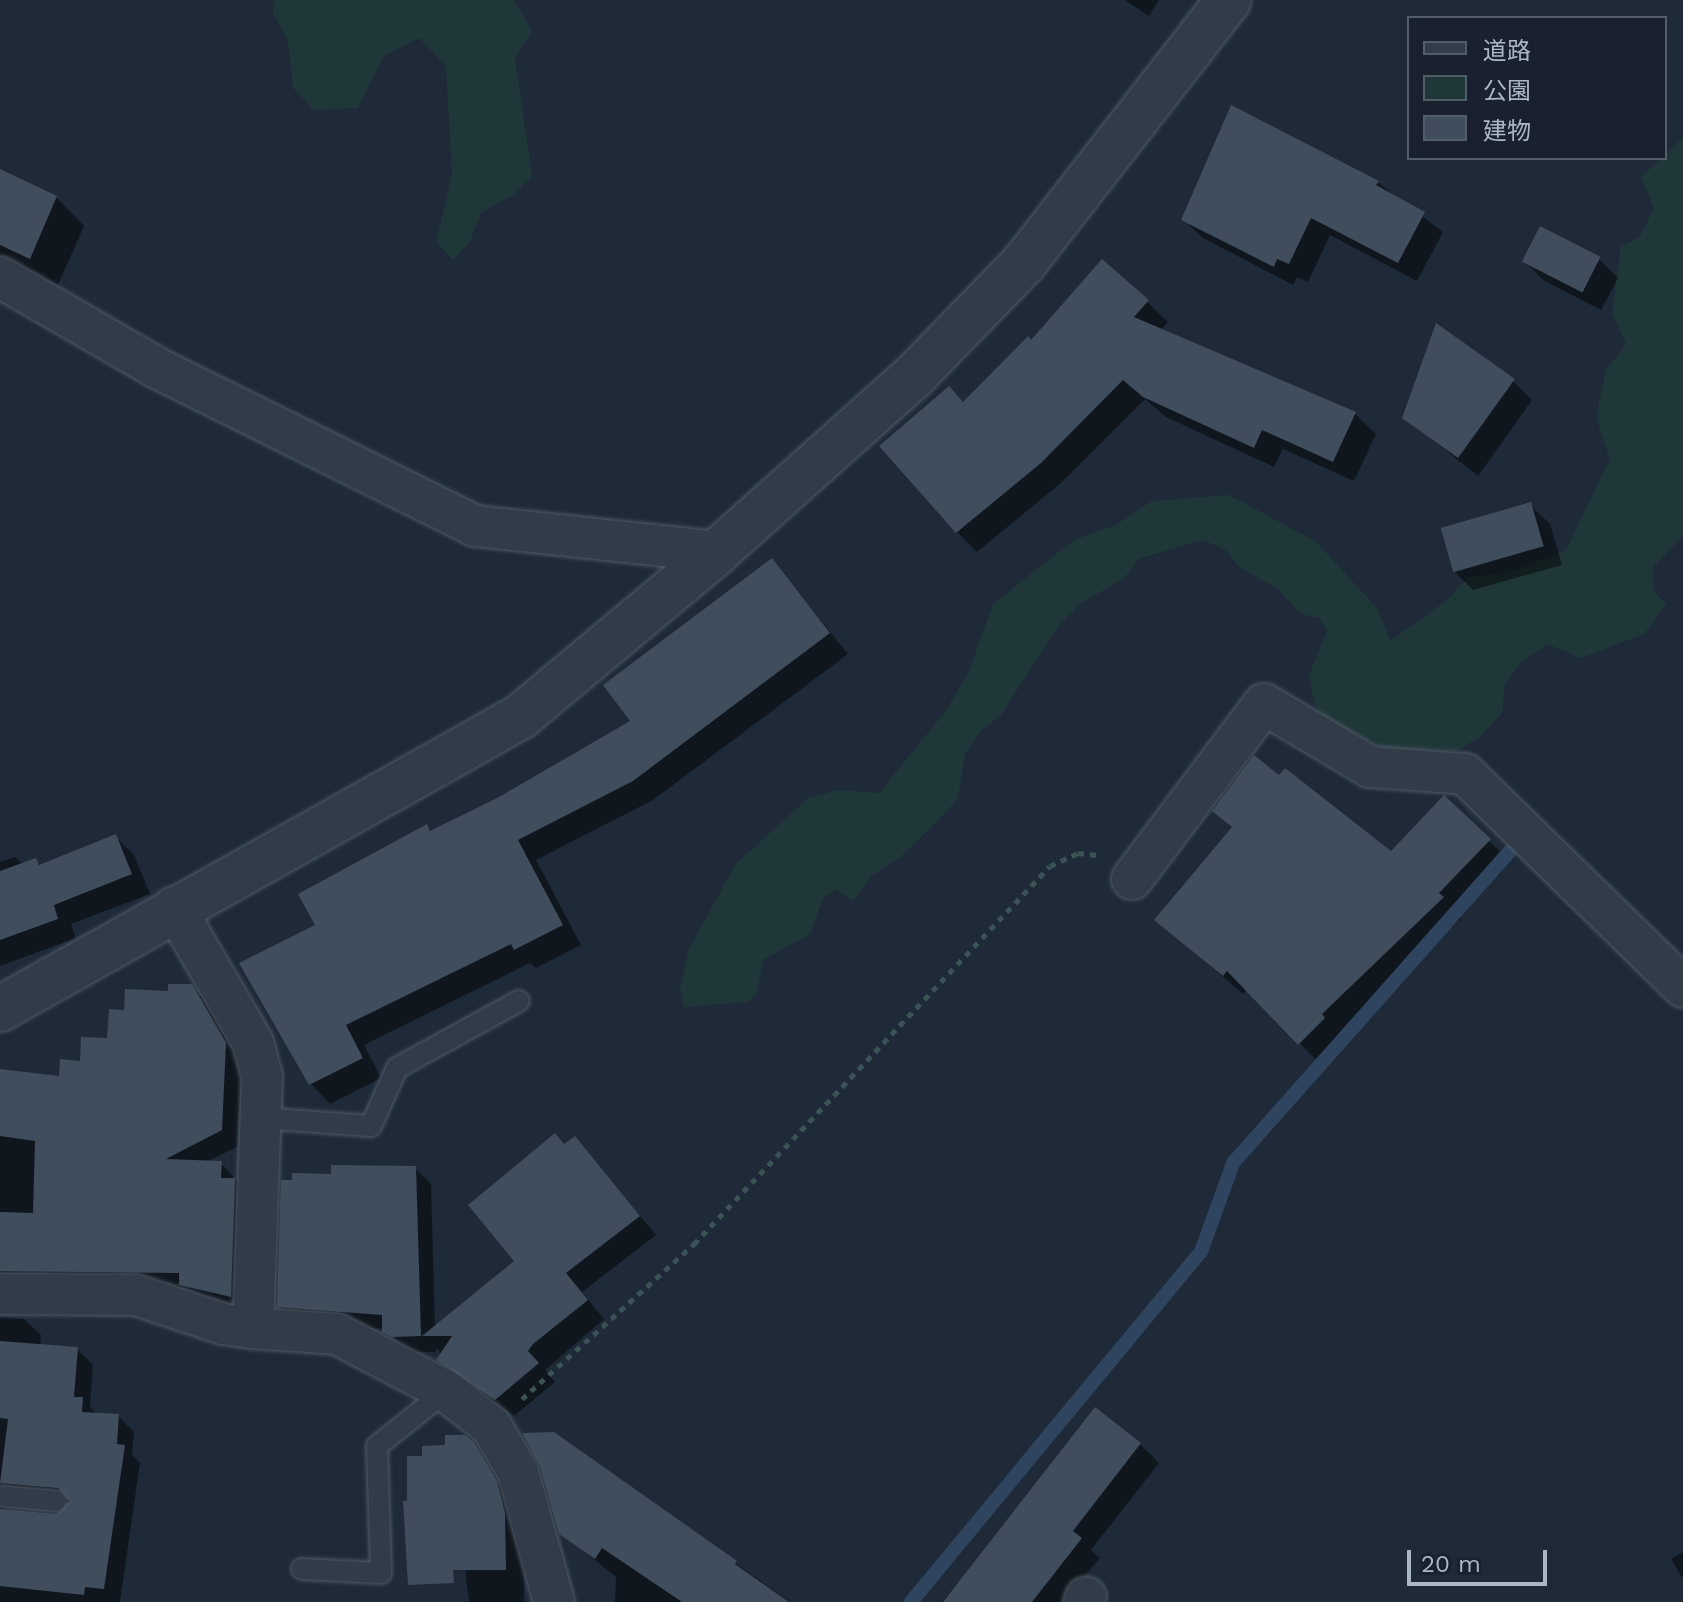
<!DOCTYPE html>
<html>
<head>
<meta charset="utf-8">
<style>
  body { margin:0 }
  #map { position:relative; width:1683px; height:1602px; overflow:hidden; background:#1e2a38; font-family:"Work Sans","Noto Sans JP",sans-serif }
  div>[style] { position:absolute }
  .green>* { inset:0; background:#203739 }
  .shadow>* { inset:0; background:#0007 }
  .stream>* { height:14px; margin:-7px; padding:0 7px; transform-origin:7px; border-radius:7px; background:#2f455f }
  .building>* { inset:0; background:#3f4d5d; transform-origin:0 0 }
  .path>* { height:5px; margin-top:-2.5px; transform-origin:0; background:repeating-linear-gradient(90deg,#3b5354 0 6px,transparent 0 12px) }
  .roads { filter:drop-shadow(0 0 2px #4f5a67) drop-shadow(0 0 2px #4f5a67) }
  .service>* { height:20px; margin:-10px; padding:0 10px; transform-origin:10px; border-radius:10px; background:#323c48 }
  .minor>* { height:40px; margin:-20px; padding:0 20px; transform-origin:20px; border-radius:20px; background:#323c48 }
  .tertiary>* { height:44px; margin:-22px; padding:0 22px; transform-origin:22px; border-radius:22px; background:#323c48 }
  span { translate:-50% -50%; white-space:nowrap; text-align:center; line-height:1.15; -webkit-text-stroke:6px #18212d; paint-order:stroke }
  .legend { position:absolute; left:1407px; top:16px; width:260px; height:144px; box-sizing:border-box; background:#18212d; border:2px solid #535d6a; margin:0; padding:10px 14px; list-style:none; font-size:24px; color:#acb7c6 }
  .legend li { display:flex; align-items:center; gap:16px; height:40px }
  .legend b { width:40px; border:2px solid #535d6a }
  .scale { position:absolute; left:1407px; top:1550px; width:140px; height:36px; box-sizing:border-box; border:4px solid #acb7c6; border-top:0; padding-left:10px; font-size:24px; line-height:28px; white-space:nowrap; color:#acb7c6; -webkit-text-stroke:6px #18212d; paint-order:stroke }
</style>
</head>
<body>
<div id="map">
  <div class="green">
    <i style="clip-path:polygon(275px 0,513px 0,532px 30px,515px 59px,532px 176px,514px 194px,481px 213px,470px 242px,453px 260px,436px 242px,452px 174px,446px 66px,419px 38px,384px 56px,358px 108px,314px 110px,293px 88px,288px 41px,273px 13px)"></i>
    <i style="clip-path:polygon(1683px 138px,1683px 536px,1653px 567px,1653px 590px,1666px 604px,1644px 634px,1581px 658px,1547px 644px,1521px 663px,1505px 684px,1502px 713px,1481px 736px,1457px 751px,1386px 749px,1325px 719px,1315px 706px,1309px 675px,1327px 630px,1319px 618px,1301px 614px,1277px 589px,1237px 565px,1226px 550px,1203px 540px,1140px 558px,1123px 579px,1080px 604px,1059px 625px,1001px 715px,980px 732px,965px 754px,958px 798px,936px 823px,900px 857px,871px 876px,854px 901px,835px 890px,822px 900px,811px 933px,763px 960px,757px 993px,748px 1002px,684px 1007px,680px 988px,689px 949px,735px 865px,808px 798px,838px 790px,879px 793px,944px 713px,968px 674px,993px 604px,1074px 540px,1116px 525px,1152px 501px,1229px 495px,1315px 541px,1378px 609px,1390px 641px,1446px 601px,1468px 578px,1516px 570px,1566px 550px,1610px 459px,1596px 417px,1606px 370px,1626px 344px,1612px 313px,1621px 246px,1639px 238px,1654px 208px,1641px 177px)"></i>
  </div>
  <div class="shadow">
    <i style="clip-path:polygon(1125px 0,1159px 0,1149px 16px)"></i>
    <i style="clip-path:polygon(0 171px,56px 197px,84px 226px,58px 285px,0 260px)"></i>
    <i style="clip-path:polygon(1377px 182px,1443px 232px,1417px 281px,1330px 235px,1308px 282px,1297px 277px,1293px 285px,1203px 238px,1183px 219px)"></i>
    <i style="clip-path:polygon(1599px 259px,1618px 278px,1601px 310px,1543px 280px,1524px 261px)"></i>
    <i style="clip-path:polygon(1147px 302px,1168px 322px,1161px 330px,1355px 414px,1376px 434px,1354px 481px,1283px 449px,1274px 467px,1166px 417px,1145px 399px,1061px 483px,977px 552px,957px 532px,964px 404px,1032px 342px)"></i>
    <i style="clip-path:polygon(1513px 381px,1532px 400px,1478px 476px,1404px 417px)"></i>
    <i style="clip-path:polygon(1530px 505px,1550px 524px,1562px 565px,1473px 590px,1454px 571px)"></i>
    <i style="clip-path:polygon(772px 560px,848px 654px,653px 800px,536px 860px,581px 945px,536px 968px,530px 963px,364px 1045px,381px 1078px,330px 1104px,311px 1084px,242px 964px,318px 925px,426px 827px,432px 832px,500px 798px,632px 721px)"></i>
    <i style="clip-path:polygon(1279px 777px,1391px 854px,1489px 841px,1508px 859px,1457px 913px,1461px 918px,1339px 1035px,1343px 1038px,1318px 1062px,1247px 989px,1243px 994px,1156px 919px,1233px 829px,1215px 810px)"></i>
    <i style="clip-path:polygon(115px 836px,134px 855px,150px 894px,71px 924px,76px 938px,0 966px,0 862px,15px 857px,23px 865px,36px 860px,41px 866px)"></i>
    <i style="clip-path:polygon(191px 986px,208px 1003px,242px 1061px,237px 1147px,206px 1162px,221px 1163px,251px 1197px,247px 1312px,197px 1301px,185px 1288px,107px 1285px,0 1297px,0 1071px,61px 1078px,109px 1040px,126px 1012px)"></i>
    <i style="clip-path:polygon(575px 1138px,656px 1235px,582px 1292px,604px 1319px,545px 1370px,555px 1382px,514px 1416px,457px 1378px,439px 1360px,442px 1354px,436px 1347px,436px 1352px,410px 1352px,384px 1329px,295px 1322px,279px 1306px,333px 1177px,415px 1168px,431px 1184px,435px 1328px,517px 1261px,564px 1146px)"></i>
    <i style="clip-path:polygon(evenodd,0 1317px,24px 1319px,41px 1335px,40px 1346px,77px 1349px,93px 1365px,90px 1407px,98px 1415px,118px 1416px,134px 1432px,132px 1455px,140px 1463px,120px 1602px,0 1602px,0 1317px,18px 1498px,69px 1503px,55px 1516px,3px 1511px,18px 1498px)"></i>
    <i style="clip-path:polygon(553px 1434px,790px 1602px,615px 1602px,616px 1577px,561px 1533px)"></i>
    <i style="clip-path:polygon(449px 1437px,464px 1437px,515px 1502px,524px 1533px,524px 1602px,469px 1602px)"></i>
    <i style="clip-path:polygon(1140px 1444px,1159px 1463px,1091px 1550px,1100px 1558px,1062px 1602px,942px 1602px,971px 1569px)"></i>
    <i style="clip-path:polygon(1683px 1552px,1683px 1579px,1671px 1559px)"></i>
  </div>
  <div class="stream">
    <i style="left:911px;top:1602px;width:455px;rotate:-50.4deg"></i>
    <i style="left:1201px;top:1252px;width:95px;rotate:-70.2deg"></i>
    <i style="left:1233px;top:1163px;width:419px;rotate:-48.4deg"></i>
  </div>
  <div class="building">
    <i style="clip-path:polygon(1231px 105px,1379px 181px,1376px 185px,1425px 212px,1398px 263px,1311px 218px,1289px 264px,1277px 259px,1274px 267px,1181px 220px)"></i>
    <i style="clip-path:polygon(0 169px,57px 196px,30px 259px,0 245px)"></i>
    <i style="left:1540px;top:226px;width:68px;height:40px;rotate:27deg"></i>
    <i style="clip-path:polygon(1102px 259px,1149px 300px,1134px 317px,1356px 412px,1333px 462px,1262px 430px,1254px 448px,1143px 397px,1123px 380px,1041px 463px,956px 533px,879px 446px,949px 386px,963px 402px,1028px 336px,1031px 340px)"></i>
    <i style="clip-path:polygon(1436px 323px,1515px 379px,1458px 458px,1402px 418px)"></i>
    <i style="left:1531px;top:502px;width:46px;height:94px;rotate:74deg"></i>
    <i style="clip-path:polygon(772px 558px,830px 633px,633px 781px,518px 840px,563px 925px,514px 950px,511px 944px,346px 1025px,363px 1058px,309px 1085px,239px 963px,315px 925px,298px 894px,427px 824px,430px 831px,499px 797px,630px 721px,603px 685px)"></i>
    <i style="clip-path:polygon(1254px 755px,1279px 775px,1285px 768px,1391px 851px,1444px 795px,1491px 839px,1439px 893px,1444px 897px,1322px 1014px,1325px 1018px,1298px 1045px,1227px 971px,1223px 976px,1154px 920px,1232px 827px,1212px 811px)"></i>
    <i style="clip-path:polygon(116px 834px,132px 874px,54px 905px,58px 919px,0 940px,0 871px,36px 858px,39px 865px)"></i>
    <i style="clip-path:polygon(168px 984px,192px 984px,226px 1043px,222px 1130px,166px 1159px,222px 1161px,221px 1178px,235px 1178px,231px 1297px,179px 1285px,179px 1273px,0 1271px,0 1212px,33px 1213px,35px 1141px,0 1136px,0 1069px,59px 1076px,60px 1059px,80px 1061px,81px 1037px,107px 1038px,109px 1009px,124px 1010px,125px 989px,168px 991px)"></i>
    <i style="clip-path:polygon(555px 1133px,564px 1144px,575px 1136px,640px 1216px,566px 1273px,588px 1300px,533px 1344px,528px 1351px,539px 1363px,495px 1400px,436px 1360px,452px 1336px,422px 1336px,514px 1261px,468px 1205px)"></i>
    <i style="clip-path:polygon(331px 1165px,416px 1166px,421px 1336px,392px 1337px,382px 1332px,382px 1315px,277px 1307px,281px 1180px,292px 1180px,292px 1173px,331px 1174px)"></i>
    <i style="clip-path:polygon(0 1341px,78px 1347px,74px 1397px,83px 1397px,82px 1412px,119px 1414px,117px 1444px,125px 1445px,104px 1589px,85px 1587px,84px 1595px,0 1586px,0 1509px,56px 1514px,69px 1501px,58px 1488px,0 1483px,8px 1419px,0 1418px)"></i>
    <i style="clip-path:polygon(1095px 1407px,1141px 1443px,1073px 1531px,1082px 1538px,1032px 1602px,943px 1602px)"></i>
    <i style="clip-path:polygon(554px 1432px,737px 1561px,735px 1564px,789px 1602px,682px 1602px,602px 1548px,595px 1559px,559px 1534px,540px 1466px,522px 1433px)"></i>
    <i style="clip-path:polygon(445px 1435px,465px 1435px,473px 1441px,497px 1481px,505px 1513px,506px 1570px,453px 1570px,454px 1583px,408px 1585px,403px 1501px,407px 1501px,407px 1456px,422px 1456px,422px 1446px,445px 1445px)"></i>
  </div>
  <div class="path">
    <i style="left:522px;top:1399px;width:232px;rotate:-42deg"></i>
    <i style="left:694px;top:1244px;width:519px;rotate:-46.72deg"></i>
    <i style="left:1050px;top:866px;width:31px;rotate:-25deg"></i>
    <i style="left:1078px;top:853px;width:20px;rotate:6deg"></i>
  </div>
  <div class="roads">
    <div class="service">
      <i style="left:260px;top:1118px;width:111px;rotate:4.1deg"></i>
      <i style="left:371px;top:1126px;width:64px;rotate:-65.9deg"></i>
      <i style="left:397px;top:1068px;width:139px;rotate:-28.8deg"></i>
      <i style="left:0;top:1496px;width:56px;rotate:5.1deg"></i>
      <i style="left:302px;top:1569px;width:79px;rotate:2.9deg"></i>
      <i style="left:381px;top:1573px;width:127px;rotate:-91.8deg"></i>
      <i style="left:377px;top:1446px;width:88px;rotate:-38.6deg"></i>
    </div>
    <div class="minor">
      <i style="left:0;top:277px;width:179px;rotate:30.1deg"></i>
      <i style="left:155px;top:367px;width:357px;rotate:26.4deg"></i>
      <i style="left:475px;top:526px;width:243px;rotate:6.1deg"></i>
      <i style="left:1132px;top:879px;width:219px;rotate:-53deg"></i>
      <i style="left:1264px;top:704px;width:123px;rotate:30.7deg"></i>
      <i style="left:1370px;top:767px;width:95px;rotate:4.2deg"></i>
      <i style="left:1465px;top:774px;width:305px;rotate:44.3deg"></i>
      <i style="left:174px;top:907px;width:157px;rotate:59.8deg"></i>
      <i style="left:253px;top:1043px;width:34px;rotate:75deg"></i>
      <i style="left:262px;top:1076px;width:252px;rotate:92deg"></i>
      <i style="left:253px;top:1328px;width:84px;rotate:4.1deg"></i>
      <i style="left:337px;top:1334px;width:123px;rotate:27.6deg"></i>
      <i style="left:446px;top:1391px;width:57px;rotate:37.9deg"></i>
      <i style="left:491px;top:1426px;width:53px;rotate:59.6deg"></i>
      <i style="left:518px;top:1472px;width:135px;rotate:74.5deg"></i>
      <i style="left:0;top:1294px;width:136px;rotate:0.4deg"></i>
      <i style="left:136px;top:1295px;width:92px;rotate:18.4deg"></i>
      <i style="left:223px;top:1324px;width:30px;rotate:8deg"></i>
      <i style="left:1084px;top:1602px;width:5px;rotate:-68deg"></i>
    </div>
    <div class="tertiary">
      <i style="left:0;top:1009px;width:596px;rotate:-29.32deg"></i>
      <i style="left:520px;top:717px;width:257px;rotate:-39.9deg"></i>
      <i style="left:717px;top:552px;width:266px;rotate:-41.8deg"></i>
      <i style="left:915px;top:375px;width:156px;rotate:-45.8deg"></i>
      <i style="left:1024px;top:263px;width:333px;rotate:-52.1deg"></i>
    </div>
  </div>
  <ul class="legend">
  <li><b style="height:10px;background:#323c48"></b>道路</li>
  <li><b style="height:22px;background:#203739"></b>公園</li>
  <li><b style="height:22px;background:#3f4d5d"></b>建物</li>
  </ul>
  <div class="scale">20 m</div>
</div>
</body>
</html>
